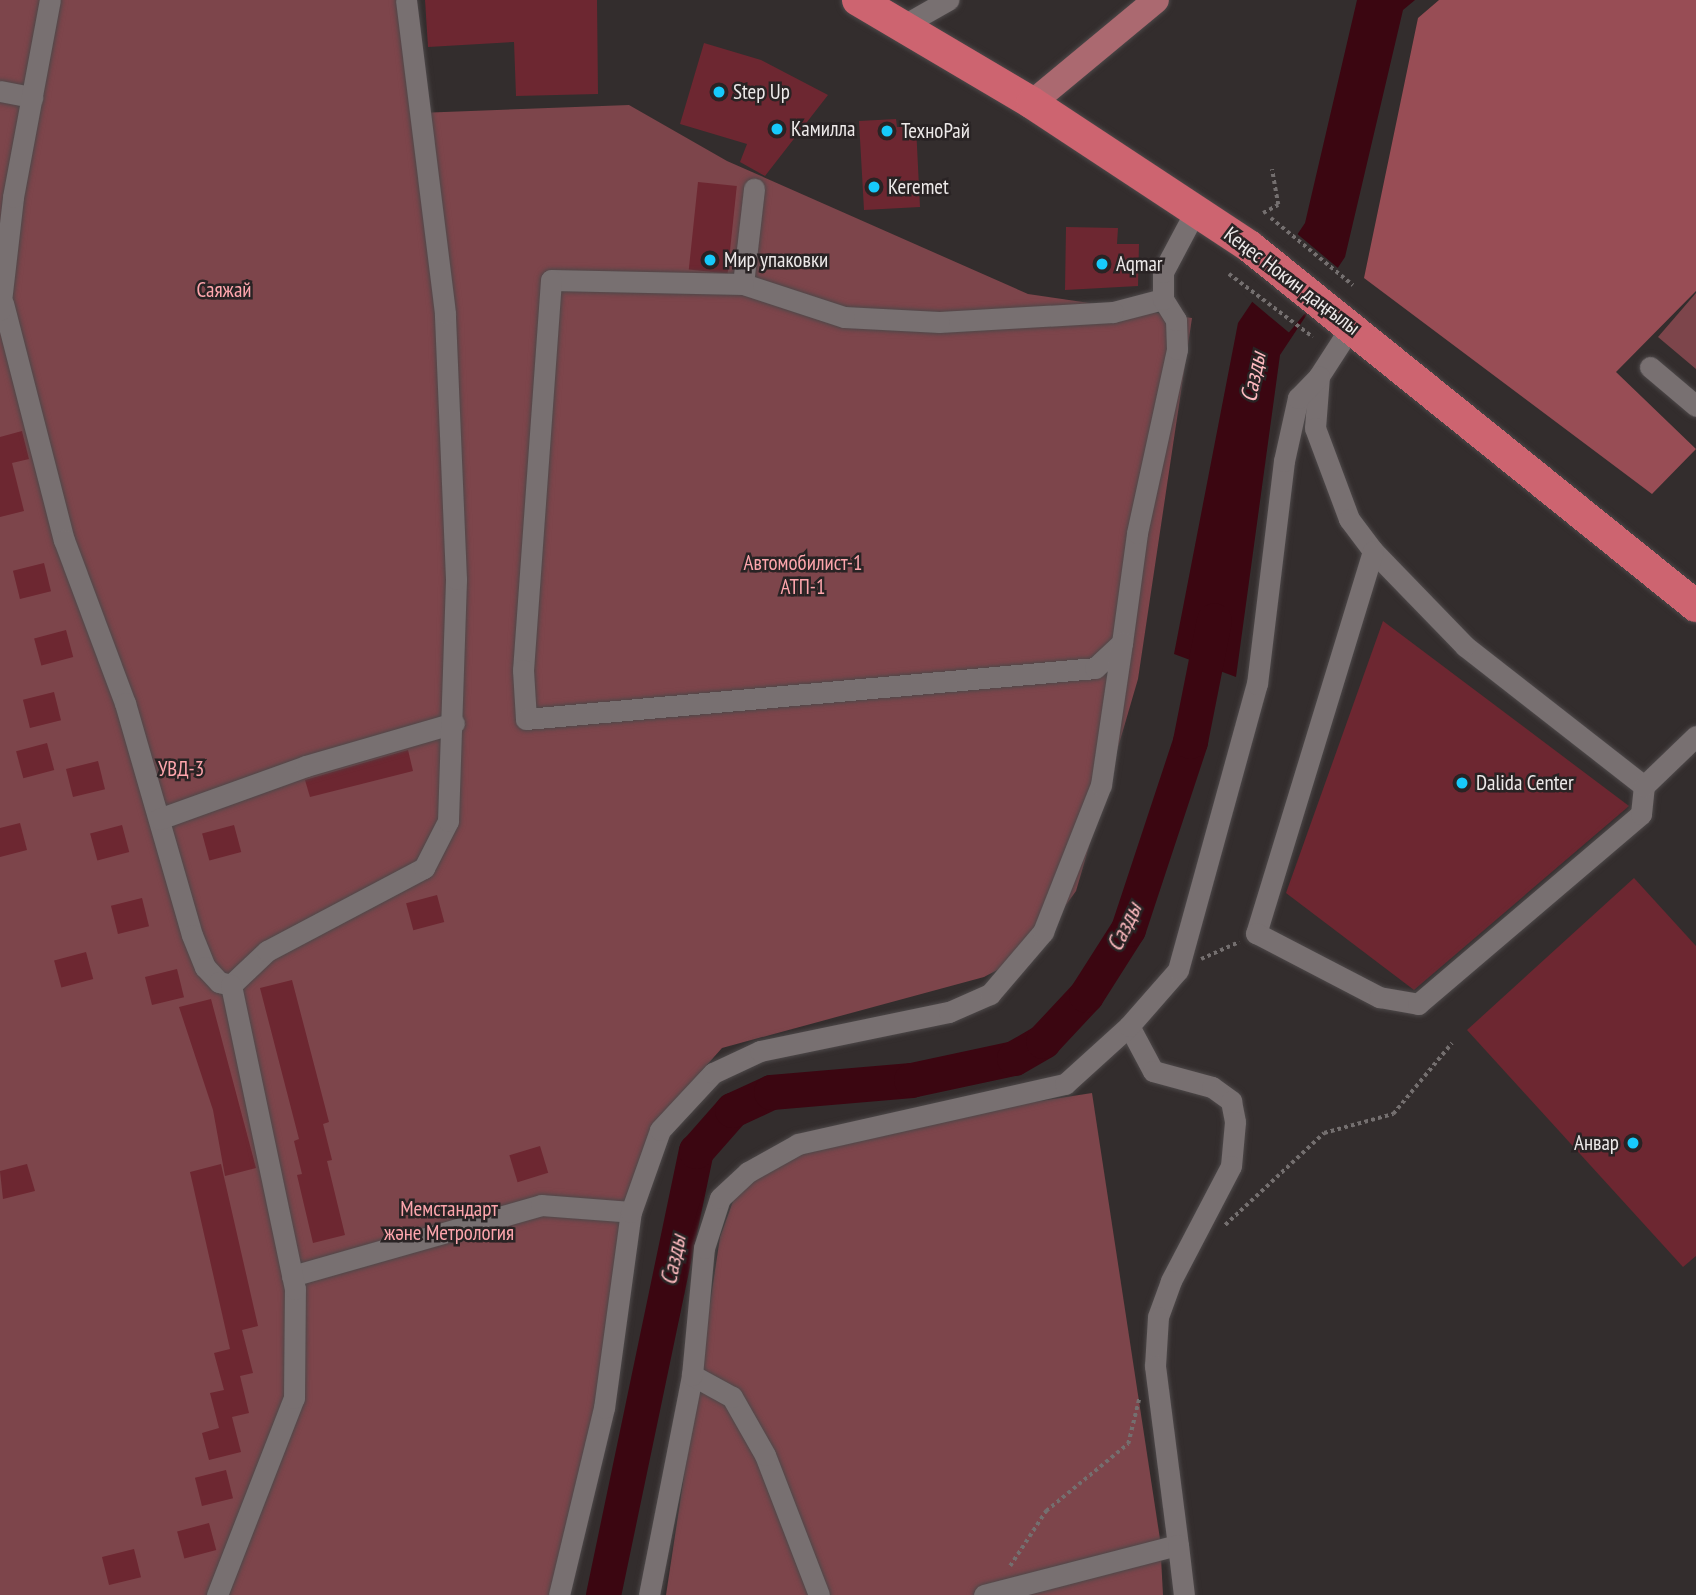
<!DOCTYPE html>
<html>
<head>
<meta charset="utf-8">
<style>
  body { margin:0 }
  #map { position:relative; width:1696px; height:1595px; overflow:hidden; background:#332d2d; font-family:"PT Sans Narrow",sans-serif }
  div>[style] { position:absolute }
  .green>* { inset:0; background:#7d454b }
  .forest>* { inset:0; background:#984d55 }
  .water>* { inset:0; background:#3b0611 }
  .pier>* { inset:0; background:#332d2d; transform-origin:0 0 }
  .river>* { height:35px; margin:-17.5px; padding:0 17.5px; transform-origin:17.5px; border-radius:17.5px; background:#3b0611 }
  .building>* { inset:0; background:#6d2731; transform-origin:0 0 }
  .path>* { height:3.5px; margin-top:-1.75px; transform-origin:0; background:repeating-linear-gradient(90deg,#746f6f 0 3.5px,transparent 0 7px) }
  .roads { filter:drop-shadow(0 0 2px #4d4849) drop-shadow(0 0 2px #4d4849) }
  .minor>* { height:21px; margin:-10.5px; padding:0 10.5px; transform-origin:10.5px; border-radius:10.5px; background:#787071 }
  .major>* { height:26px; margin:-13px; padding:0 13px; transform-origin:13px; border-radius:13px; background:#ab6970 }
  .highway>* { height:32px; margin:-16px; padding:0 16px; transform-origin:16px; border-radius:16px; background:#cd6470 }
  .dots>* { width:19px; height:19px; translate:-50% -50%; box-sizing:border-box; border:4px solid #292324; border-radius:50% }
  span { translate:-50% -50%; white-space:nowrap; text-align:center; line-height:1.15; -webkit-text-stroke:5px #292324; paint-order:stroke }
  .poi-label { font-size:21px; color:#ede9e9 }
  .left { translate:0 -50%; text-align:left }
  .right { translate:-100% -50%; text-align:right }
  .street-label { font-size:21px; color:#ede9e9 }
  .park-label { font-size:21px; color:#fea6ad }
  .water-label { font-size:23px; color:#fdbabf; font-style:italic }
</style>
</head>
<body>
<div id="map">
  <div class="green">
    <i style="clip-path:polygon(0 0,406px 0,418px 113px,629px 105px,727px 161px,1028px 294px,1192px 318px,1138px 679px,1076px 891px,1032px 952px,984px 977px,722px 1048px,673px 1103px,639px 1170px,589px 1516px,569px 1595px,0 1595px)"></i>
    <i style="clip-path:polygon(1696px 293px,1696px 369px,1658px 337px)"></i>
    <i style="clip-path:polygon(1092px 1093px,1160px 1539px,1163px 1595px,666px 1595px,720px 1237px,741px 1179px,823px 1135px)"></i>
  </div>
  <div class="forest">
    <i style="clip-path:polygon(1439px 0,1696px 0,1696px 291px,1616px 372px,1696px 449px,1652px 494px,1364px 278px,1418px 18px)"></i>
  </div>
  <div class="water">
    <i style="clip-path:polygon(1357px 0,1415px 0,1403px 10px,1345px 257px,1280px 355px,1236px 677px,1174px 654px,1238px 323px,1305px 223px)"></i>
  </div>
  <div class="pier">
    <i style="left:1295px;top:232px;width:60px;height:81px;rotate:40deg"></i>
  </div>
  <div class="river">
    <i style="left:603px;top:1595px;width:454px;rotate:-78.2deg"></i>
    <i style="left:696px;top:1151px;width:55px;rotate:-48.7deg"></i>
    <i style="left:732px;top:1110px;width:43px;rotate:-24.8deg"></i>
    <i style="left:771px;top:1092px;width:141px;rotate:-4.9deg"></i>
    <i style="left:911px;top:1080px;width:105px;rotate:-12.1deg"></i>
    <i style="left:1014px;top:1058px;width:34px;rotate:-30deg"></i>
    <i style="left:1043px;top:1041px;width:63px;rotate:-46.9deg"></i>
    <i style="left:1086px;top:995px;width:78px;rotate:-57.5deg"></i>
    <i style="left:1128px;top:929px;width:198px;rotate:-71.7deg"></i>
    <i style="left:1190px;top:741px;width:123px;rotate:-78.8deg"></i>
  </div>
  <div class="building">
    <i style="clip-path:polygon(425px 0,597px 0,598px 94px,516px 96px,514px 42px,428px 47px)"></i>
    <i style="clip-path:polygon(704px 43px,761px 60px,828px 95px,765px 176px,740px 162px,747px 144px,680px 124px)"></i>
    <i style="clip-path:polygon(896px 119px,897px 127px,916px 126px,920px 207px,864px 210px,859px 121px)"></i>
    <i style="left:698px;top:182px;width:39px;height:88px;rotate:6deg"></i>
    <i style="clip-path:polygon(1066px 227px,1118px 228px,1117px 244px,1139px 244px,1138px 286px,1065px 290px)"></i>
    <i style="clip-path:polygon(22px 431px,29px 459px,12px 463px,24px 511px,0 517px,0 437px)"></i>
    <i style="left:44px;top:563px;width:29px;height:32px;rotate:76deg"></i>
    <i style="clip-path:polygon(1383px 621px,1629px 806px,1414px 990px,1286px 893px)"></i>
    <i style="left:66px;top:630px;width:28px;height:33px;rotate:75deg"></i>
    <i style="left:54px;top:692px;width:29px;height:32px;rotate:76deg"></i>
    <i style="left:47px;top:743px;width:28px;height:32px;rotate:75deg"></i>
    <i style="clip-path:polygon(408px 750px,413px 771px,310px 797px,305px 780px)"></i>
    <i style="left:98px;top:761px;width:29px;height:33px;rotate:76deg"></i>
    <i style="clip-path:polygon(20px 823px,27px 850px,0 857px,0 828px)"></i>
    <i style="left:122px;top:825px;width:28px;height:33px;rotate:75deg"></i>
    <i style="left:234px;top:825px;width:28px;height:33px;rotate:75deg"></i>
    <i style="clip-path:polygon(1634px 878px,1696px 946px,1696px 1256px,1683px 1267px,1467px 1030px)"></i>
    <i style="left:437px;top:895px;width:28px;height:32px;rotate:75deg"></i>
    <i style="left:142px;top:898px;width:29px;height:32px;rotate:76deg"></i>
    <i style="left:86px;top:952px;width:28px;height:33px;rotate:75deg"></i>
    <i style="left:177px;top:969px;width:29px;height:33px;rotate:76deg"></i>
    <i style="clip-path:polygon(292px 980px,329px 1122px,323px 1124px,332px 1160px,327px 1161px,345px 1235px,313px 1243px,297px 1175px,302px 1174px,294px 1141px,299px 1139px,260px 988px)"></i>
    <i style="clip-path:polygon(211px 999px,256px 1168px,225px 1176px,213px 1110px,179px 1007px)"></i>
    <i style="left:540px;top:1146px;width:28px;height:32px;rotate:73deg"></i>
    <i style="clip-path:polygon(27px 1164px,35px 1191px,3px 1199px,0 1171px)"></i>
    <i style="clip-path:polygon(221px 1164px,258px 1326px,242px 1330px,253px 1373px,240px 1376px,249px 1413px,232px 1417px,241px 1452px,209px 1460px,202px 1433px,219px 1428px,210px 1393px,224px 1390px,214px 1353px,230px 1349px,190px 1172px)"></i>
    <i style="left:226px;top:1470px;width:29px;height:32px;rotate:76deg"></i>
    <i style="left:209px;top:1523px;width:28px;height:33px;rotate:75deg"></i>
    <i style="left:134px;top:1549px;width:29px;height:33px;rotate:76deg"></i>
  </div>
  <div class="path">
    <i style="left:1263px;top:213px;width:17px;rotate:-28deg"></i>
    <i style="left:1278px;top:205px;width:36px;rotate:-100deg"></i>
    <i style="left:1271px;top:218px;width:106px;rotate:39.3deg"></i>
    <i style="left:1229px;top:274px;width:105px;rotate:36.9deg"></i>
    <i style="left:1201px;top:959px;width:42px;rotate:-24.1deg"></i>
    <i style="left:1225px;top:1225px;width:135px;rotate:-42.9deg"></i>
    <i style="left:1324px;top:1133px;width:72px;rotate:-15.4deg"></i>
    <i style="left:1393px;top:1114px;width:92px;rotate:-50.3deg"></i>
    <i style="left:1010px;top:1566px;width:66px;rotate:-56.8deg"></i>
    <i style="left:1046px;top:1511px;width:106px;rotate:-39.3deg"></i>
    <i style="left:1128px;top:1444px;width:46px;rotate:-76.3deg"></i>
  </div>
  <div class="roads">
    <div class="minor">
      <i style="left:904px;top:25px;width:51px;rotate:-29.6deg"></i>
      <i style="left:0;top:91px;width:33px;rotate:11deg"></i>
      <i style="left:743px;top:284px;width:96px;rotate:-83.4deg"></i>
      <i style="left:1163px;top:299px;width:52px;rotate:165.4deg"></i>
      <i style="left:1113px;top:312px;width:174px;rotate:176.7deg"></i>
      <i style="left:939px;top:322px;width:95px;rotate:-177deg"></i>
      <i style="left:844px;top:317px;width:106px;rotate:-161.9deg"></i>
      <i style="left:743px;top:284px;width:192px;rotate:-178.8deg"></i>
      <i style="left:551px;top:280px;width:391px;rotate:94.1deg"></i>
      <i style="left:523px;top:670px;width:49px;rotate:86.5deg"></i>
      <i style="left:526px;top:719px;width:571px;rotate:-5.12deg"></i>
      <i style="left:1095px;top:668px;width:37px;rotate:-43deg"></i>
      <i style="left:1122px;top:643px;width:111px;rotate:-82.2deg"></i>
      <i style="left:1137px;top:533px;width:188px;rotate:-77.7deg"></i>
      <i style="left:1177px;top:349px;width:29px;rotate:-92deg"></i>
      <i style="left:1176px;top:320px;width:25px;rotate:-122deg"></i>
      <i style="left:1163px;top:299px;width:27px;rotate:-90deg"></i>
      <i style="left:1163px;top:272px;width:70px;rotate:-62deg"></i>
      <i style="left:3px;top:303px;width:245px;rotate:75.6deg"></i>
      <i style="left:64px;top:540px;width:174px;rotate:69.5deg"></i>
      <i style="left:125px;top:703px;width:241px;rotate:73.9deg"></i>
      <i style="left:192px;top:935px;width:35px;rotate:68deg"></i>
      <i style="left:205px;top:967px;width:21px;rotate:47deg"></i>
      <i style="left:219px;top:982px;width:12px;rotate:14deg"></i>
      <i style="left:0;top:310px;width:114px;rotate:-83.4deg"></i>
      <i style="left:13px;top:197px;width:200px;rotate:-79.4deg"></i>
      <i style="left:1352px;top:325px;width:61px;rotate:122.9deg"></i>
      <i style="left:1319px;top:376px;width:52px;rotate:94.4deg"></i>
      <i style="left:1315px;top:428px;width:97px;rotate:69.5deg"></i>
      <i style="left:1349px;top:519px;width:40px;rotate:53deg"></i>
      <i style="left:1650px;top:367px;width:60px;rotate:40.3deg"></i>
      <i style="left:1644px;top:786px;width:227px;rotate:-142deg"></i>
      <i style="left:1465px;top:646px;width:132px;rotate:-134.1deg"></i>
      <i style="left:1373px;top:551px;width:400px;rotate:107deg"></i>
      <i style="left:1256px;top:933px;width:139px;rotate:27.5deg"></i>
      <i style="left:1379px;top:997px;width:40px;rotate:10deg"></i>
      <i style="left:1418px;top:1004px;width:293px;rotate:-40.4deg"></i>
      <i style="left:1641px;top:814px;width:28px;rotate:-84deg"></i>
      <i style="left:1644px;top:786px;width:72px;rotate:-43.9deg"></i>
      <i style="left:159px;top:819px;width:156px;rotate:-19.8deg"></i>
      <i style="left:306px;top:766px;width:154px;rotate:-16.2deg"></i>
      <i style="left:231px;top:985px;width:50px;rotate:-43.4deg"></i>
      <i style="left:267px;top:951px;width:178px;rotate:-27.9deg"></i>
      <i style="left:424px;top:868px;width:53px;rotate:-62.9deg"></i>
      <i style="left:448px;top:821px;width:242px;rotate:-88.1deg"></i>
      <i style="left:456px;top:579px;width:266px;rotate:-92.4deg"></i>
      <i style="left:445px;top:313px;width:315px;rotate:-97.1deg"></i>
      <i style="left:1129px;top:1026px;width:51px;rotate:61.9deg"></i>
      <i style="left:1153px;top:1071px;width:61px;rotate:15.2deg"></i>
      <i style="left:1212px;top:1087px;width:24px;rotate:36deg"></i>
      <i style="left:1231px;top:1101px;width:21px;rotate:79deg"></i>
      <i style="left:1235px;top:1122px;width:44px;rotate:95.2deg"></i>
      <i style="left:1231px;top:1166px;width:130px;rotate:117.6deg"></i>
      <i style="left:1171px;top:1281px;width:38px;rotate:110deg"></i>
      <i style="left:1158px;top:1317px;width:49px;rotate:93.5deg"></i>
      <i style="left:1155px;top:1366px;width:180px;rotate:82.7deg"></i>
      <i style="left:292px;top:1276px;width:259px;rotate:-15.9deg"></i>
      <i style="left:541px;top:1205px;width:90px;rotate:4.4deg"></i>
      <i style="left:217px;top:1595px;width:212px;rotate:-68.7deg"></i>
      <i style="left:294px;top:1398px;width:109px;rotate:-89.5deg"></i>
      <i style="left:295px;top:1289px;width:311px;rotate:-101.9deg"></i>
      <i style="left:559px;top:1595px;width:192px;rotate:-76.5deg"></i>
      <i style="left:604px;top:1408px;width:198px;rotate:-82.2deg"></i>
      <i style="left:631px;top:1212px;width:87px;rotate:-70.5deg"></i>
      <i style="left:660px;top:1130px;width:78px;rotate:-47.1deg"></i>
      <i style="left:713px;top:1073px;width:52px;rotate:-25.1deg"></i>
      <i style="left:760px;top:1051px;width:193px;rotate:-11.7deg"></i>
      <i style="left:949px;top:1012px;width:45px;rotate:-23.7deg"></i>
      <i style="left:990px;top:994px;width:82px;rotate:-49.5deg"></i>
      <i style="left:1043px;top:932px;width:158px;rotate:-68.5deg"></i>
      <i style="left:1101px;top:785px;width:144px;rotate:-81.6deg"></i>
      <i style="left:649px;top:1595px;width:224px;rotate:-78.9deg"></i>
      <i style="left:819px;top:1595px;width:150px;rotate:-111.1deg"></i>
      <i style="left:765px;top:1455px;width:67px;rotate:-119.6deg"></i>
      <i style="left:732px;top:1397px;width:46px;rotate:-151.2deg"></i>
      <i style="left:692px;top:1375px;width:128px;rotate:-84.6deg"></i>
      <i style="left:704px;top:1248px;width:52px;rotate:-72.3deg"></i>
      <i style="left:720px;top:1198px;width:38px;rotate:-43deg"></i>
      <i style="left:748px;top:1172px;width:57px;rotate:-29.2deg"></i>
      <i style="left:798px;top:1144px;width:274px;rotate:-12.7deg"></i>
      <i style="left:1065px;top:1084px;width:86px;rotate:-42.2deg"></i>
      <i style="left:1129px;top:1026px;width:74px;rotate:-48.8deg"></i>
      <i style="left:1178px;top:970px;width:297px;rotate:-74.6deg"></i>
      <i style="left:1257px;top:684px;width:225px;rotate:-83.1deg"></i>
      <i style="left:1284px;top:461px;width:65px;rotate:-77.5deg"></i>
      <i style="left:1298px;top:398px;width:30px;rotate:-46deg"></i>
      <i style="left:984px;top:1595px;width:200px;rotate:-14.5deg"></i>
      <i style="left:1178px;top:1545px;width:50px;rotate:83.2deg"></i>
    </div>
    <div class="major">
      <i style="left:1032px;top:103px;width:161px;rotate:-39.7deg"></i>
    </div>
    <div class="highway">
      <i style="left:858px;top:0;width:202px;rotate:30.6deg"></i>
      <i style="left:1032px;top:103px;width:260px;rotate:33.4deg"></i>
      <i style="left:1249px;top:246px;width:574px;rotate:38.85deg"></i>
    </div>
  </div>
  <div class="dots">
    <i style="left:719px;top:92px;background:#17cafb"></i>
    <i style="left:777px;top:129px;background:#17cafb"></i>
    <i style="left:887px;top:131px;background:#17cafb"></i>
    <i style="left:874px;top:187px;background:#17cafb"></i>
    <i style="left:710px;top:260px;background:#17cafb"></i>
    <i style="left:1102px;top:264px;background:#17cafb"></i>
    <i style="left:1462px;top:783px;background:#17cafb"></i>
    <i style="left:1633px;top:1143px;background:#17cafb"></i>
  </div>
  <div class="poi-label">
    <span class="left" style="left:733px;top:92px">Step Up</span>
    <span class="left" style="left:791px;top:129px">Камилла</span>
    <span class="left" style="left:901px;top:131px">ТехноРай</span>
    <span class="left" style="left:888px;top:187px">Keremet</span>
    <span class="left" style="left:724px;top:260px">Мир упаковки</span>
    <span class="left" style="left:1116px;top:264px">Aqmar</span>
    <span class="left" style="left:1476px;top:783px">Dalida Center</span>
    <span class="right" style="left:1619px;top:1143px">Анвар</span>
  </div>
  <div class="street-label">
    <span style="left:1292px;top:281px;rotate:37deg">Кеңес Нокин даңғылы</span>
  </div>
  <div class="park-label">
    <span style="left:224px;top:290px">Саяжай</span>
    <span style="left:803px;top:575px">Автомобилист-1<br>АТП-1</span>
    <span style="left:181px;top:769px">УВД-3</span>
    <span style="left:449px;top:1221px">Мемстандарт<br>және Метрология</span>
  </div>
  <div class="water-label">
    <span style="left:1253px;top:377px;rotate:-78deg">Сазды</span>
    <span style="left:1124px;top:927px;rotate:-64deg">Сазды</span>
    <span style="left:673px;top:1260px;rotate:-78deg">Сазды</span>
  </div>
</div>
</body>
</html>
